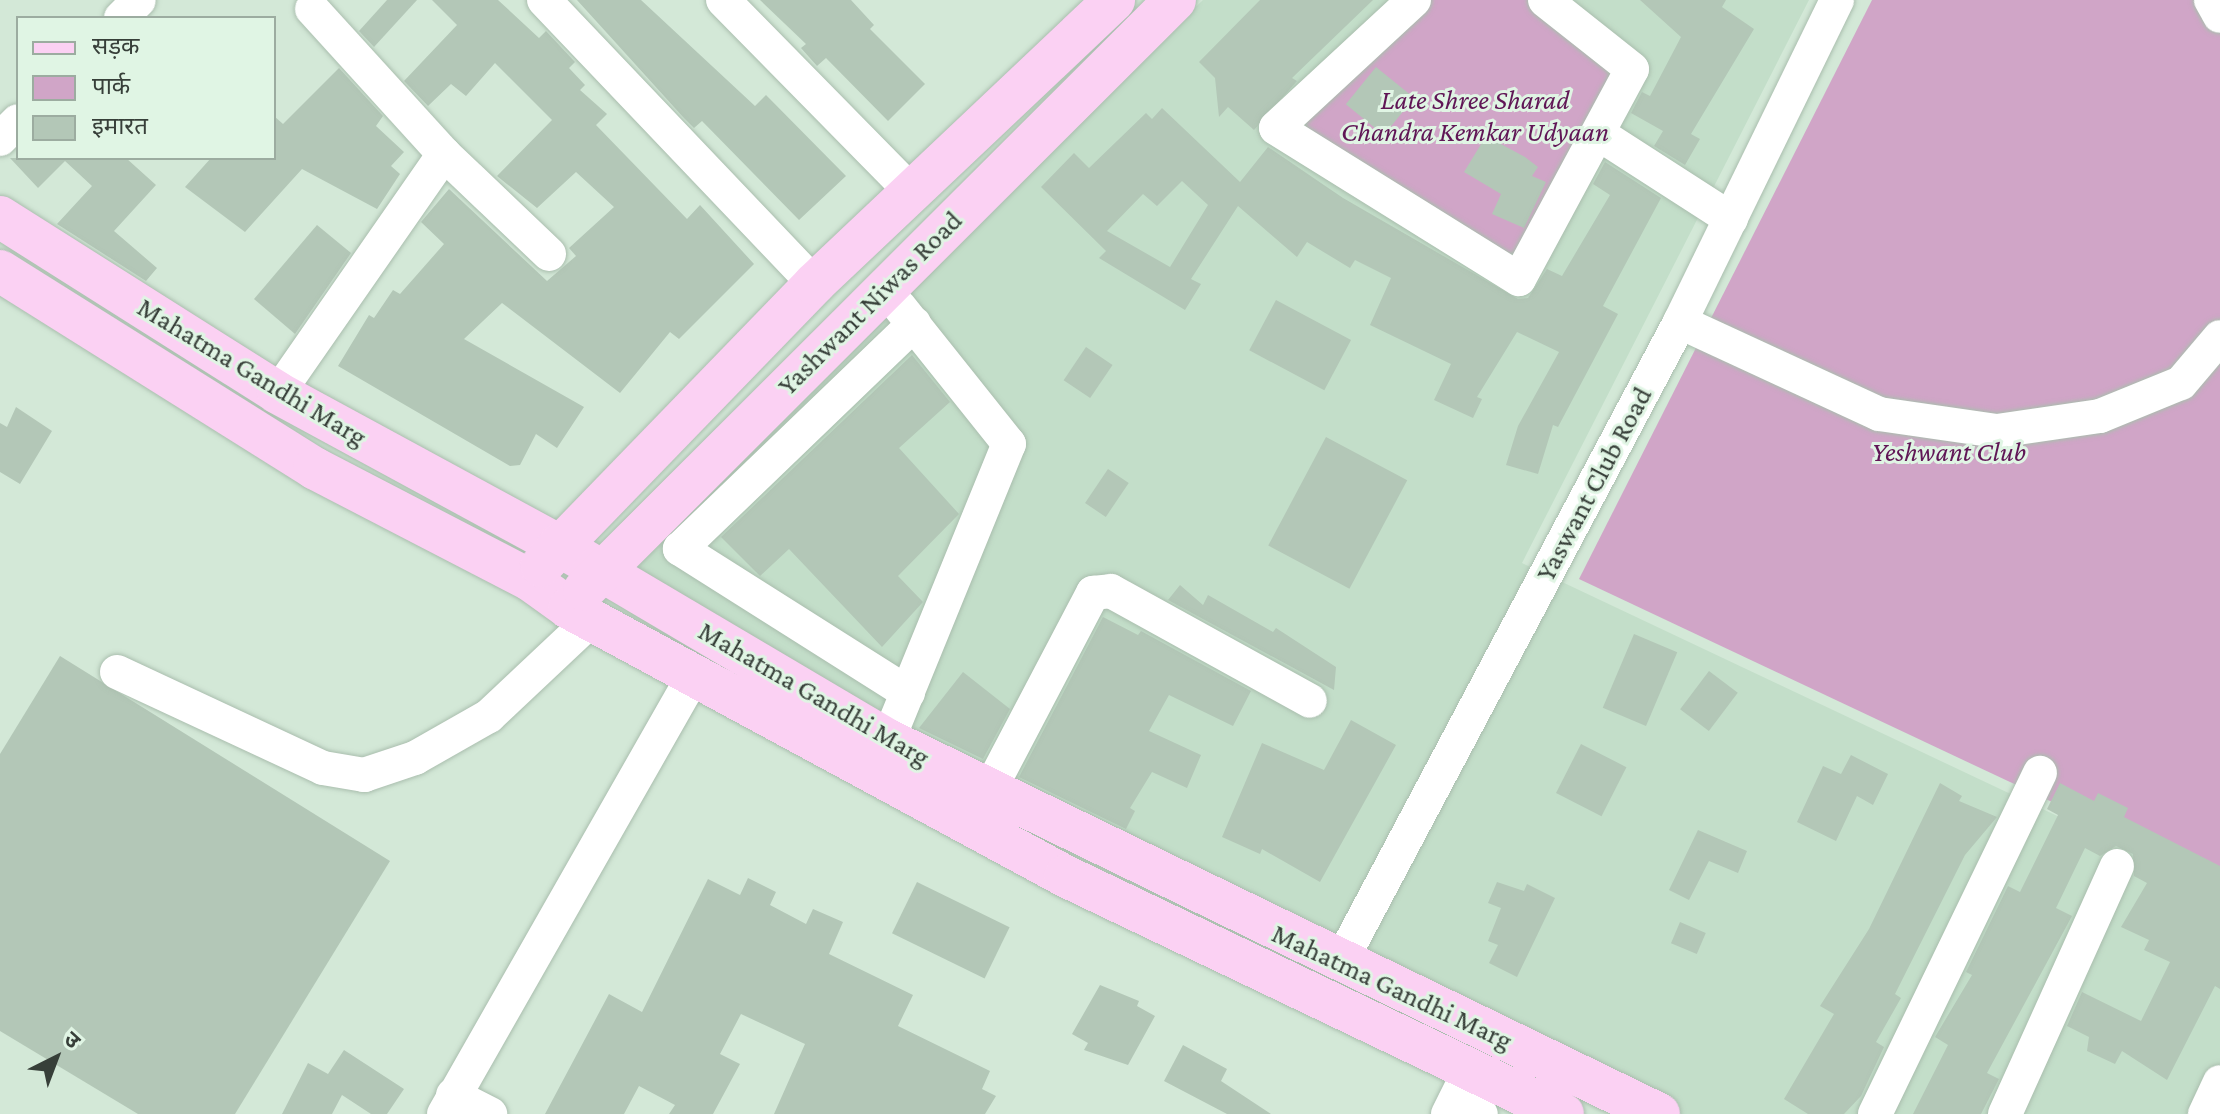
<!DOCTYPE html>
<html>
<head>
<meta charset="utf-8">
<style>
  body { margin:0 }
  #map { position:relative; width:2220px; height:1114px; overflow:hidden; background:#d3e8d7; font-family:"Crimson Pro","Noto Sans Devanagari",serif }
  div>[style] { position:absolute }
  .built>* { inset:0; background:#c3dec9 }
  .green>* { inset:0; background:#d0a5c7 }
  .building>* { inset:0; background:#b3c7b7; transform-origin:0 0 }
  .roads { filter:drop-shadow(0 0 2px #aabeae) drop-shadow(0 0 2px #aabeae) }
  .minor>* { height:34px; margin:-17px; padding:0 17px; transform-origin:17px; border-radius:17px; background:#fff }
  .major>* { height:42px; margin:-21px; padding:0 21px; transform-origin:21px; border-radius:21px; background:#fbd1f3 }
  span { translate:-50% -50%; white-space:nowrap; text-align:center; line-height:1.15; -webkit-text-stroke:6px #e0f5e4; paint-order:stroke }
  .park-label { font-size:28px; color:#601656; font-style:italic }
  .street-label { font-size:28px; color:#373f39 }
  .legend { position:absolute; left:16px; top:16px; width:260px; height:144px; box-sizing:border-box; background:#e0f5e4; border:2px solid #9caca0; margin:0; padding:10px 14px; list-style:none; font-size:24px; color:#373f39 }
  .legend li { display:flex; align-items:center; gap:16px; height:40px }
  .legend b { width:40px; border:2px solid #9caca0 }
  .north { position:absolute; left:16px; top:1018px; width:80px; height:80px; -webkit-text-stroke:6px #e0f5e4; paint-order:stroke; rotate:42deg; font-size:22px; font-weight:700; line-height:32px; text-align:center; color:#373f39 }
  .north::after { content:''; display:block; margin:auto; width:28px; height:36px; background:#373f39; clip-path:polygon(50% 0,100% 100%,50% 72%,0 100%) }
</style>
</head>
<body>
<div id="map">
  <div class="built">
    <i style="clip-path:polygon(1203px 0,1809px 0,1522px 563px,2220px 893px,2220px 1114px,1640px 1114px,1168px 887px,613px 567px)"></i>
  </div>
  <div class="green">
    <i style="clip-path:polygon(1414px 0,1545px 0,1632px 69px,1519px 279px,1276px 128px)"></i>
    <i style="clip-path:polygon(1872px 0,2220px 0,2220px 881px,1579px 579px)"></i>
  </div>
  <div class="building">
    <i style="clip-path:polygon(387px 0,417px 0,374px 47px,359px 31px)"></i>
    <i style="clip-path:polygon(432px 0,498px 0,539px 38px,546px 31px,575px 62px,569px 68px,585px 85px,580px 90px,607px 114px,596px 125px,687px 219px,700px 205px,754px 264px,679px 339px,670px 332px,620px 393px,502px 303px,464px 339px,584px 407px,557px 448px,536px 434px,520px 465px,510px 466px,338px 366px,369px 315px,374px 318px,393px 290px,400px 294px,444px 244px,421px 222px,449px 189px,547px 281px,576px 256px,569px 248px,614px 207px,576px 172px,537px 208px,497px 176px,552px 120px,495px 63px,466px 96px,451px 84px,428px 106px,404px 81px,457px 25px)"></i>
    <i style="clip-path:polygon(577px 0,641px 0,755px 106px,766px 95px,846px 176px,799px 220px,702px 121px,694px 128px,683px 117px)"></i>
    <i style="clip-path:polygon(760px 0,851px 0,874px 25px,870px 29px,925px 84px,888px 121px,826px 58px,817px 66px,801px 48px,806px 44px)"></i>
    <i style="clip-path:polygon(1260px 0,1373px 0,1292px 78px,1297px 81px,1254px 130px,1228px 107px,1219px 117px,1215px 78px,1199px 62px)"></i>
    <i style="clip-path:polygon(1640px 0,1726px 0,1722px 7px,1754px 29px,1691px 134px,1700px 139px,1685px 165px,1654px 146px,1663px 131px,1631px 113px,1642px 92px,1650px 96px,1681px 37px)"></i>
    <i style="left:1376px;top:67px;width:49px;height:48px;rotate:39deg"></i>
    <i style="clip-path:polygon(339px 68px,383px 116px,376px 126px,404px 152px,391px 166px,400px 174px,377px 209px,302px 169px,245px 232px,185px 187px,211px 158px,274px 158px,274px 116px,283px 124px)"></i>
    <i style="clip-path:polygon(evenodd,1162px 108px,1240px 182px,1268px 147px,1343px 198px,1518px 299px,1528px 298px,1547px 269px,1562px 276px,1610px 195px,1593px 184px,1605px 162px,1661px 198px,1603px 306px,1618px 314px,1558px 427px,1553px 425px,1538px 474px,1506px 465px,1518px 426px,1559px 352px,1517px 332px,1477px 397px,1482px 399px,1473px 418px,1434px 400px,1451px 364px,1370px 325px,1391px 278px,1355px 260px,1350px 268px,1307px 242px,1297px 257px,1238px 206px,1191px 279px,1201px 284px,1185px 310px,1099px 258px,1106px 251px,1041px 187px,1074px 153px,1089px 168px,1146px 113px,1152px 119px,1162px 108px,1182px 181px,1208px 205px,1170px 267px,1107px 231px,1143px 194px,1157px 206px,1182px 181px)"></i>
    <i style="clip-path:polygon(1486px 136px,1525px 157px,1538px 167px,1532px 176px,1546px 182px,1524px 228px,1492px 214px,1501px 194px,1464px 172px)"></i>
    <i style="clip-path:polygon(10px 158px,126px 158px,156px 185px,114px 231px,157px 268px,146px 281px,57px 224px,92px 186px,65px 161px,38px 188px)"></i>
    <i style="clip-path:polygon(317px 225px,351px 253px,295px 334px,254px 299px)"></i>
    <i style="left:1276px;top:300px;width:85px;height:57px;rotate:28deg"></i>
    <i style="left:1086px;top:347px;width:32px;height:40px;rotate:34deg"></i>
    <i style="clip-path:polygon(912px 355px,950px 402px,899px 448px,959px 514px,898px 576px,923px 602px,882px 647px,789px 549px,760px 576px,721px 537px)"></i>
    <i style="clip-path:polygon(16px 407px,52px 431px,20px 484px,0 472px,0 423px,7px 427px)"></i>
    <i style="left:1326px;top:437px;width:92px;height:123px;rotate:28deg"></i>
    <i style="left:1108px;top:469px;width:25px;height:41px;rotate:34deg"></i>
    <i style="clip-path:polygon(1180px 585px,1203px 605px,1208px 595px,1273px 632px,1276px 628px,1336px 667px,1334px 690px,1168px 600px)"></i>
    <i style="clip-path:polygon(1103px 617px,1138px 635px,1141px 631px,1251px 691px,1233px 726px,1169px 695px,1149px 731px,1201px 755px,1187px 788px,1152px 772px,1130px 808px,1135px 811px,1126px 829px,1019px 777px)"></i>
    <i style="left:1634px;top:634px;width:47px;height:80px;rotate:23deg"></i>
    <i style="clip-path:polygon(60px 656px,390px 861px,235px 1114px,138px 1114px,0 1031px,0 754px)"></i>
    <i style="left:1709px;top:671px;width:36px;height:48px;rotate:37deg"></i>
    <i style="clip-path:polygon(963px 672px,1010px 709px,983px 759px,919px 728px)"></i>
    <i style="clip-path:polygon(1351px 720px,1396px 745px,1320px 882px,1262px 849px,1260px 854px,1222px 837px,1262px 743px,1324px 770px)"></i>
    <i style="left:1581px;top:744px;width:51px;height:55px;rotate:27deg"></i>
    <i style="clip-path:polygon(1851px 755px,1888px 774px,1873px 805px,1857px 796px,1836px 841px,1797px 822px,1823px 766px,1841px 774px)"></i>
    <i style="clip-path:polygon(1940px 783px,1962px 796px,1959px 801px,1997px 817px,1965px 855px,1895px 994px,1901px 998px,1876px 1042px,1884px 1047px,1861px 1096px,1844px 1114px,1808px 1114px,1784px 1099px,1834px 1014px,1820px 1006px,1869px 929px)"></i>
    <i style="clip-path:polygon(2060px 783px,2094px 801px,2098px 793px,2128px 808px,2124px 817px,2220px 866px,2220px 989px,2215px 986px,2167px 1080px,2122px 1051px,2115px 1064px,2087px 1051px,2089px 1037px,2067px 1026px,2082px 992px,2141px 1021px,2170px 962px,2144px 950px,2149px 940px,2121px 927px,2147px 883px,2134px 876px,2133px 854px,2116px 846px,2100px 856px,2085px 848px,2056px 908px,2072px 916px,1987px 1073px,1999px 1079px,1981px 1114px,1913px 1114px,1948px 1045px,1935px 1037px,1972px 975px,1966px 972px,2008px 886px,2020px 892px,2058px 815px,2047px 809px)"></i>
    <i style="clip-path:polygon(1698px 830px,1747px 851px,1738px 873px,1709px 861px,1689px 900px,1669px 890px)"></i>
    <i style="clip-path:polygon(748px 878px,776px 892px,770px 905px,806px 924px,813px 909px,843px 922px,829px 954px,913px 995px,898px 1026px,990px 1071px,982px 1089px,996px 1096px,985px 1114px,774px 1114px,805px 1044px,741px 1014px,720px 1054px,740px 1064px,713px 1114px,669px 1114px,675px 1105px,639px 1086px,624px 1114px,545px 1114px,609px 994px,642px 1012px,708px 879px,740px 895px)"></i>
    <i style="left:917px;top:882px;width:103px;height:57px;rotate:26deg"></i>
    <i style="clip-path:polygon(1497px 882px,1524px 891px,1527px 884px,1555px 898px,1517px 977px,1489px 963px,1498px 945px,1488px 941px,1501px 908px,1488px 903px)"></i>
    <i style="left:1680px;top:922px;width:28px;height:23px;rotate:23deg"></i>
    <i style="clip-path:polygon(1100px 985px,1139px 1001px,1137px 1006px,1155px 1016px,1128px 1065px,1084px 1050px,1088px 1043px,1072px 1034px)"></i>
    <i style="clip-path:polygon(1183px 1045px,1227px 1069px,1221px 1081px,1271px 1114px,1227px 1114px,1164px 1081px)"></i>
    <i style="clip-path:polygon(344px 1050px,404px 1089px,387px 1114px,371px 1114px,342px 1095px,332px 1114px,282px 1114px,308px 1063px,328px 1074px)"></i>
  </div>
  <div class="roads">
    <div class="minor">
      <i style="left:544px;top:0;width:392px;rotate:46.4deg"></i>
      <i style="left:723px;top:0;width:267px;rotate:45.5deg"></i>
      <i style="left:1414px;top:0;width:188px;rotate:137.2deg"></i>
      <i style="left:1276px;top:128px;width:286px;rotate:31.9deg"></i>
      <i style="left:1519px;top:279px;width:238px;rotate:-61.7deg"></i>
      <i style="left:1632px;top:69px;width:111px;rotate:-141.6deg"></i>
      <i style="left:2211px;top:0;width:18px;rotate:61deg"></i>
      <i style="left:312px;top:9px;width:196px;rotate:47.7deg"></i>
      <i style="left:444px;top:154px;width:145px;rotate:43.6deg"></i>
      <i style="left:121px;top:18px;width:25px;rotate:-45deg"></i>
      <i style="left:1599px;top:134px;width:157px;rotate:32.8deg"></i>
      <i style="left:0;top:139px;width:25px;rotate:-45deg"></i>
      <i style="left:1680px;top:322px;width:219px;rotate:24.8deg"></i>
      <i style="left:1879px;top:414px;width:119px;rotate:8.2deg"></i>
      <i style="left:1997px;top:431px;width:104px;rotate:-8.3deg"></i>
      <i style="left:2100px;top:416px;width:87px;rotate:-22.2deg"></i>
      <i style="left:2181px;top:383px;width:60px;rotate:-49.7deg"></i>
      <i style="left:278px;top:393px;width:291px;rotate:-55.2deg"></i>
      <i style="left:117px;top:672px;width:227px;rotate:25deg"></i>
      <i style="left:323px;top:768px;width:42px;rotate:9.7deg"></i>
      <i style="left:364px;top:775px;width:54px;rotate:-18.4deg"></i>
      <i style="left:415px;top:758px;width:85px;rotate:-29.6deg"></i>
      <i style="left:489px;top:716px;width:140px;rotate:-43.3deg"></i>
      <i style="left:908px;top:693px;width:270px;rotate:-147.7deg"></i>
      <i style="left:680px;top:549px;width:325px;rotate:-43.9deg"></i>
      <i style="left:888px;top:740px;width:320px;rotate:-67.8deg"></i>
      <i style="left:1009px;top:444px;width:176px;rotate:-128.6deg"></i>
      <i style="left:989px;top:791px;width:224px;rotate:-62.3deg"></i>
      <i style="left:1093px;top:593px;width:18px;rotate:-6deg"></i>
      <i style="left:1111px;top:591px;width:227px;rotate:28.9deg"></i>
      <i style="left:1340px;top:963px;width:726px;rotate:-62.06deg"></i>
      <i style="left:1680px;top:322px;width:358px;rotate:-64deg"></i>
      <i style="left:453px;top:1095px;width:42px;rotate:27.2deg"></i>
      <i style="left:1455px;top:1101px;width:29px;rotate:27deg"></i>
      <i style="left:444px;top:1114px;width:505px;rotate:-60.34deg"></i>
      <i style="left:1448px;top:1114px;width:49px;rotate:-63.4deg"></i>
      <i style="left:1875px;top:1114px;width:379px;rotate:-64.2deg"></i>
      <i style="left:2005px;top:1114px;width:272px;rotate:-65.7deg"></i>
      <i style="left:2205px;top:1114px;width:35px;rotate:-65deg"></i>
    </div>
    <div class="major">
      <i style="left:0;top:217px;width:329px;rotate:32.3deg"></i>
      <i style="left:278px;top:393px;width:319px;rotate:28.5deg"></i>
      <i style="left:558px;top:545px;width:383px;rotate:30.6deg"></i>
      <i style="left:888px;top:740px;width:857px;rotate:25.88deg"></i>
      <i style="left:0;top:271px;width:371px;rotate:32.1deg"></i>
      <i style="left:314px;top:468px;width:243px;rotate:27.4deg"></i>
      <i style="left:530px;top:580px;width:48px;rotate:35.7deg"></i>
      <i style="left:569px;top:608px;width:564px;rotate:28.38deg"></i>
      <i style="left:1065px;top:876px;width:552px;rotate:25.54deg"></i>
      <i style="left:541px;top:566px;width:392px;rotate:-45.9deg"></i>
      <i style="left:814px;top:284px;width:413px;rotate:-43.4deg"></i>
      <i style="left:584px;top:590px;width:835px;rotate:-44.95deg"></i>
    </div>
  </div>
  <div class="park-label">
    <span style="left:1475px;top:116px">Late Shree Sharad<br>Chandra Kemkar Udyaan</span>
    <span style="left:1949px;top:452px">Yeshwant Club</span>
  </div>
  <div class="street-label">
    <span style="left:870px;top:303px;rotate:-45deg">Yashwant Niwas Road</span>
    <span style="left:252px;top:372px;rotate:31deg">Mahatma Gandhi Marg</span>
    <span style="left:1594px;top:484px;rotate:-62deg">Yaswant Club Road</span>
    <span style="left:814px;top:694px;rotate:30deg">Mahatma Gandhi Marg</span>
    <span style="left:1392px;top:987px;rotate:25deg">Mahatma Gandhi Marg</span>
  </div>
  <ul class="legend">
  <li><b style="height:10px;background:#fbd1f3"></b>सड़क</li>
  <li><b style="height:22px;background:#d0a5c7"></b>पार्क</li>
  <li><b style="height:22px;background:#b3c7b7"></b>इमारत</li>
  </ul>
  <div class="north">उ</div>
</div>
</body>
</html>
